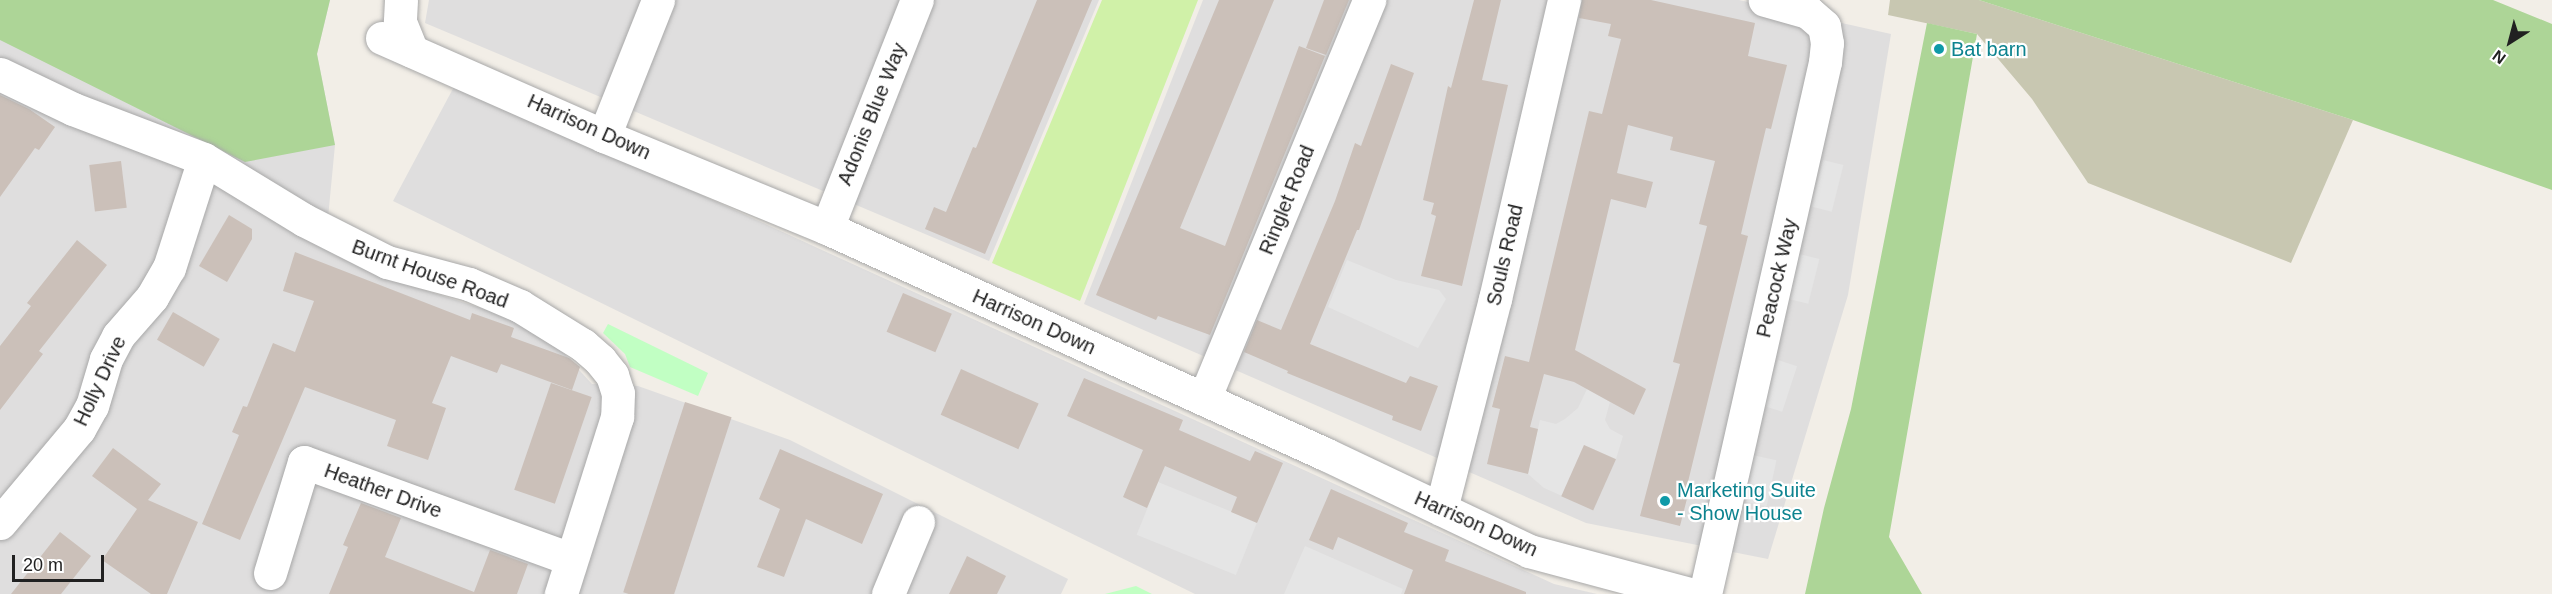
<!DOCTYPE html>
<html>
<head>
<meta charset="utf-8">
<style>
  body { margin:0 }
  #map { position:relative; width:2552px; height:594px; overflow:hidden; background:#f2eee7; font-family:Arial,sans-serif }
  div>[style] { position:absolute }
  .residential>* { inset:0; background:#dfdede }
  .construction>* { inset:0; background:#c8c7b1 }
  .grass>* { inset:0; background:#d0f1a8 }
  .forest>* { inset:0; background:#add597 }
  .park>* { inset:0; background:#c1ffc3 }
  .parking>* { inset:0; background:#e5e5e5; transform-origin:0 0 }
  .building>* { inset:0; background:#cbc0b9; transform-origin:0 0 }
  .roads { filter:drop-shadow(0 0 2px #a8a8a8) drop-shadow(0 0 2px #a8a8a8) }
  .minor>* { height:33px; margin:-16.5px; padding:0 16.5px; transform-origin:16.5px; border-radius:16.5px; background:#fff }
  .dots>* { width:16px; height:16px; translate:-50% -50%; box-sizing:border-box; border:3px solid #fff; border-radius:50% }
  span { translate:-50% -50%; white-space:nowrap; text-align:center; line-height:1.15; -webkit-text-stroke:4.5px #fff; paint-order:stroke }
  .culture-label { font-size:20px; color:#0d838f }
  .left { translate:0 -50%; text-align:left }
  .street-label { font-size:20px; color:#212121 }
  .north { position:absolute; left:2480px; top:12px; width:60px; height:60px; -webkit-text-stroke:4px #fff; paint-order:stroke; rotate:216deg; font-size:16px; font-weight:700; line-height:24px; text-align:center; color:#212121 }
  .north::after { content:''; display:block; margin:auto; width:21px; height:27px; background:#212121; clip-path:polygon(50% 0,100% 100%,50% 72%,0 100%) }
  .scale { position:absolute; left:12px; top:555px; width:92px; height:27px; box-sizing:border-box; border:3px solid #212121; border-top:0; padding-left:8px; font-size:18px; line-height:21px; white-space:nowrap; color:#212121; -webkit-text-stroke:4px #fff; paint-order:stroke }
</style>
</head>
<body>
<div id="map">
  <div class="residential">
    <i style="clip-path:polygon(0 0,330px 0,317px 54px,335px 145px,325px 249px,412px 286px,515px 319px,559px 348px,592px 384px,638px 386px,790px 440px,1068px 579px,1061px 594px,0 594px)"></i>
    <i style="clip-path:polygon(429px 0,1099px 0,989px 261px,425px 23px)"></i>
    <i style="clip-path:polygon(1203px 0,1739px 0,1891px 34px,1848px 295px,1768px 559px,1586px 523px,1084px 304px)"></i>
    <i style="clip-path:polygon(456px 83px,1554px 584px,1597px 594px,1195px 594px,393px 201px)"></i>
  </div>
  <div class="construction">
    <i style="clip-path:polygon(1890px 0,1979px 0,2353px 120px,2291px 263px,2088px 183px,2032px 99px,1977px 34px,1888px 15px)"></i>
  </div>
  <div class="grass">
    <i style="clip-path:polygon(1102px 0,1198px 0,1080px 301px,992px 263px)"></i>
  </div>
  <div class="forest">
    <i style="clip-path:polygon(0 0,330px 0,317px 54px,335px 145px,245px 162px,0 40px)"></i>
    <i style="clip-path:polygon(1979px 0,2493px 0,2552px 24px,2552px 190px,2353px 120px)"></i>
    <i style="clip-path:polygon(1927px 23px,1977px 34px,1889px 537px,1922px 594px,1805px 594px,1824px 508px,1851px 409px)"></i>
  </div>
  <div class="park">
    <i style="clip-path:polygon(608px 324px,708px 373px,698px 396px,630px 367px,625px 354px,603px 333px)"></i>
    <i style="clip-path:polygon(1136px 586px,1152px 594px,1105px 594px)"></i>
  </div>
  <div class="parking">
    <i style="left:1823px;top:160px;width:21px;height:48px;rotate:14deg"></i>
    <i style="left:1799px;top:254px;width:21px;height:46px;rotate:14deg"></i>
    <i style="clip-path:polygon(1347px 260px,1396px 280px,1439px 290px,1446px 299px,1418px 348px,1328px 307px)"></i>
    <i style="left:1778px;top:360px;width:20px;height:48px;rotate:18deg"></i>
    <i style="clip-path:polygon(1587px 389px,1610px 402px,1605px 420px,1610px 429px,1623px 436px,1616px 459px,1584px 445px,1562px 496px,1544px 488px,1528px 474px,1540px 420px,1556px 424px,1565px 419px,1578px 408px)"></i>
    <i style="left:1752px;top:455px;width:25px;height:47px;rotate:12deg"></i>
    <i style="left:1158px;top:482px;width:107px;height:57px;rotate:22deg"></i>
    <i style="clip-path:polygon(1305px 546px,1403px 589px,1401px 594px,1284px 594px)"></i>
  </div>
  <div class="building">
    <i style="clip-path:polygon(1037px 0,1092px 0,985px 254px,925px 229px,934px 207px,946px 212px,973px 147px,976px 148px)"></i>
    <i style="clip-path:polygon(1219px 0,1274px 0,1180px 228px,1225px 246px,1299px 46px,1325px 56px,1210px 335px,1158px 316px,1156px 320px,1096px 295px)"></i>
    <i style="clip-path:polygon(1324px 0,1349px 0,1326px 55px,1306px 48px)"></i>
    <i style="clip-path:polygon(1474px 0,1501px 0,1482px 80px,1508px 85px,1462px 286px,1421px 276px,1436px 216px,1431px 214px,1434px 203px,1423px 200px,1448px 86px,1451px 88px)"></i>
    <i style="clip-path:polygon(1582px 0,1651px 0,1755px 23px,1748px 56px,1787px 65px,1771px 129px,1766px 128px,1751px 191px,1741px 234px,1748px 236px,1687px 486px,1690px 487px,1680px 526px,1640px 516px,1680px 364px,1673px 362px,1707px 226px,1699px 224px,1715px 161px,1670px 150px,1673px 137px,1628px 125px,1617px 173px,1653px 182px,1646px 208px,1611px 199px,1575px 350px,1646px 389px,1634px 415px,1574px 382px,1544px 374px,1530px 427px,1538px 429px,1528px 474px,1487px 464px,1500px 409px,1492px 407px,1505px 356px,1529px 362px,1589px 111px,1602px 114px,1621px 39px,1608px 36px,1611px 24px,1579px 18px)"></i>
    <i style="clip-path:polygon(1391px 64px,1414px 73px,1359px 230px,1357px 230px,1310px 344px,1406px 383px,1410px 376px,1438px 386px,1421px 431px,1392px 420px,1393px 416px,1287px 373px,1288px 371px,1244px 352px,1257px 320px,1281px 330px,1335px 201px,1355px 143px,1361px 146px)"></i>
    <i style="clip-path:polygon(0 95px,29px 109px,55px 127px,39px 150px,35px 148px,0 197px)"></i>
    <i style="left:121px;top:161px;width:47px;height:32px;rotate:83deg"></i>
    <i style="clip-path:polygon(229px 215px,252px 229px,252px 239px,227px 282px,199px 266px)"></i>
    <i style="clip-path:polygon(77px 240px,107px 265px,39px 351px,43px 354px,0 410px,0 346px,31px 306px,27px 303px)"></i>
    <i style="clip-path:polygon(295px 252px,470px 320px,472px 313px,514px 328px,511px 337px,569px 358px,580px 367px,572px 390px,501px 364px,497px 373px,451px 356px,432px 403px,446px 408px,428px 460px,387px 446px,396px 420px,305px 387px,240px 540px,202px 524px,239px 435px,232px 432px,243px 406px,247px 407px,273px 343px,295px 352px,314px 301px,283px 291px)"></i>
    <i style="left:903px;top:293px;width:53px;height:42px;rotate:23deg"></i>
    <i style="left:173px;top:312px;width:54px;height:32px;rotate:30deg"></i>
    <i style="left:961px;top:369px;width:85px;height:50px;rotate:24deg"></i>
    <i style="clip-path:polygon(1084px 378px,1183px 420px,1179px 430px,1250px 461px,1255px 451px,1283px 463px,1257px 523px,1231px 512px,1237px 497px,1165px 466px,1147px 508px,1123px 497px,1143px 450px,1067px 416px)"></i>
    <i style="left:551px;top:383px;width:43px;height:113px;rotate:19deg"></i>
    <i style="left:685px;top:402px;width:49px;height:200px;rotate:18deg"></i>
    <i style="left:1584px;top:445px;width:35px;height:56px;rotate:24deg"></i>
    <i style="clip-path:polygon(113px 448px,161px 484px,148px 500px,198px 522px,167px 594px,151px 594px,102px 560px,137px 509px,92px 476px)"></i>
    <i style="clip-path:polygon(780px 449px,883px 494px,862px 544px,806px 519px,784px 577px,757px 567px,780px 509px,759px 499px)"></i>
    <i style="clip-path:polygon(1331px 489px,1408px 523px,1404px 532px,1449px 550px,1445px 561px,1526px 592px,1526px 594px,1404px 594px,1413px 570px,1338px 537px,1333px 550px,1309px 540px)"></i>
    <i style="clip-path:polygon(361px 503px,401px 518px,385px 557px,474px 592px,490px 550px,528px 564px,517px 594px,329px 594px,348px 547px,343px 545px)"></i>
    <i style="clip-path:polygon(60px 532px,91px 556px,61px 594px,11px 594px)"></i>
    <i style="clip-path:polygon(967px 556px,1006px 576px,997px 594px,949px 594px)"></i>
  </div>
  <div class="roads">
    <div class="minor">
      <i style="left:401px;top:0;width:22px;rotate:93deg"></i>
      <i style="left:400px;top:22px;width:31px;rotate:68deg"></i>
      <i style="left:382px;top:38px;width:243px;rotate:23.8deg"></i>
      <i style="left:604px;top:136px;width:241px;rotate:22.4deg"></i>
      <i style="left:827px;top:228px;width:547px;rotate:24.41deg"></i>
      <i style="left:1325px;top:454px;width:226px;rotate:25.4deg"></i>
      <i style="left:1529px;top:551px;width:166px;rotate:15deg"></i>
      <i style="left:0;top:74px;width:81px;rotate:25.6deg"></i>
      <i style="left:73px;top:109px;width:140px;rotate:20.9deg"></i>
      <i style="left:204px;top:159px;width:117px;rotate:31.4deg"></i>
      <i style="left:304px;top:220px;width:93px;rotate:26.8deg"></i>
      <i style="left:387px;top:262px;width:85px;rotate:15deg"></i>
      <i style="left:469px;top:284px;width:56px;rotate:23.3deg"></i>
      <i style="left:520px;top:306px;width:74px;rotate:31.8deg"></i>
      <i style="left:583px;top:345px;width:23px;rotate:41deg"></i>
      <i style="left:600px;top:360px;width:19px;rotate:51deg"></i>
      <i style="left:612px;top:375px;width:19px;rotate:72deg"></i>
      <i style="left:618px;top:393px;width:24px;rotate:92deg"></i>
      <i style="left:617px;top:417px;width:186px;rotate:107.6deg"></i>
      <i style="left:604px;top:136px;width:146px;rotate:-68.3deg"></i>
      <i style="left:827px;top:228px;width:245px;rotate:-68.5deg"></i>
      <i style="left:1204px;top:399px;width:432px;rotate:-67.5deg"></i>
      <i style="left:1441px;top:509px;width:217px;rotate:-75.6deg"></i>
      <i style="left:1495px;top:299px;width:307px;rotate:-77deg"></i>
      <i style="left:0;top:523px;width:123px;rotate:-50deg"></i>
      <i style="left:79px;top:429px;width:26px;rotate:-61deg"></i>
      <i style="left:92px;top:406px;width:49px;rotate:-73.4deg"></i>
      <i style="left:106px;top:359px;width:26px;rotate:-62deg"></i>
      <i style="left:118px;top:336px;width:52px;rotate:-48.9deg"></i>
      <i style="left:152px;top:297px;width:34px;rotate:-60deg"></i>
      <i style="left:169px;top:268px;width:114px;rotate:-72.2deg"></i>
      <i style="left:270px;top:573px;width:116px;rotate:-73deg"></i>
      <i style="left:304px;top:462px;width:283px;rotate:20deg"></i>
      <i style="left:888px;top:594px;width:78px;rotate:-67.4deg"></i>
      <i style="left:1705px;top:594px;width:545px;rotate:-77.29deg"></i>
      <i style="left:1825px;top:62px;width:19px;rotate:-84deg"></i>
      <i style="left:1827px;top:43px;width:17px;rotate:-100deg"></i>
      <i style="left:1824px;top:26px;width:21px;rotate:-139deg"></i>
      <i style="left:1808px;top:12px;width:45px;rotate:-164.4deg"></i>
    </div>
  </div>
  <div class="dots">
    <i style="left:1939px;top:49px;background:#0f9aa8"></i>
    <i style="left:1665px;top:501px;background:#0f9aa8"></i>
  </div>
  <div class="culture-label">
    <span class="left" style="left:1951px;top:49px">Bat barn</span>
    <span class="left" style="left:1677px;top:502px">Marketing Suite<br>- Show House</span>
  </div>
  <div class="street-label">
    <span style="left:872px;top:114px;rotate:-68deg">Adonis Blue Way</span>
    <span style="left:589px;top:127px;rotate:24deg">Harrison Down</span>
    <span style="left:1287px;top:200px;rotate:-68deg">Ringlet Road</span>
    <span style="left:1505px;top:255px;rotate:-77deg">Souls Road</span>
    <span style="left:430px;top:274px;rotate:20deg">Burnt House Road</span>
    <span style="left:1777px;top:278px;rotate:-77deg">Peacock Way</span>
    <span style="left:1034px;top:322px;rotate:24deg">Harrison Down</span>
    <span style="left:100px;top:381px;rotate:-65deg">Holly Drive</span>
    <span style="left:383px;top:491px;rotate:20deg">Heather Drive</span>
    <span style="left:1476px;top:524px;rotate:24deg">Harrison Down</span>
  </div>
  <div class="north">N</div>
  <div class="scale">20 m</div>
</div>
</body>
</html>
